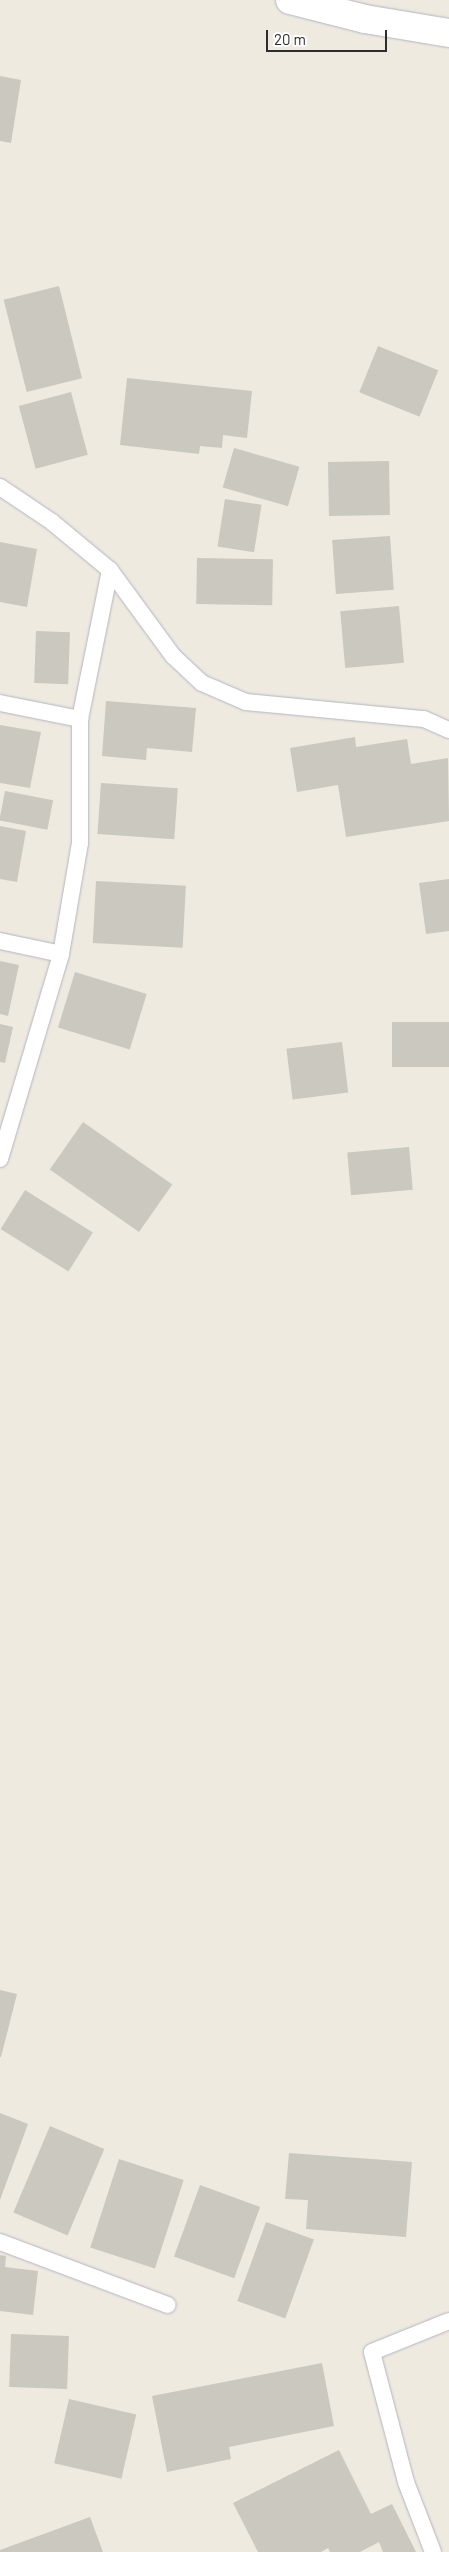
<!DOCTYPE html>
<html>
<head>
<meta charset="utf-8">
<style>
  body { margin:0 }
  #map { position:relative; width:449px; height:2552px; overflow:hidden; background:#eeeae0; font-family:Barlow,sans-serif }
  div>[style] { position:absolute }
  .building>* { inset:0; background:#cac8bf; transform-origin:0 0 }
  .roads { filter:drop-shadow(0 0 1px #b4b4c0) drop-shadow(0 0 1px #b4b4c0) }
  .lane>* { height:16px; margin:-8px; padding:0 8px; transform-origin:8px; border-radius:8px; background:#fff }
  .secondary>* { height:28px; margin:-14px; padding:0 14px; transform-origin:14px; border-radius:14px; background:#fff }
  span { translate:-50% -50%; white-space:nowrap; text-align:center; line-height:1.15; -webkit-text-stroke:4px #fff; paint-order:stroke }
  .scale { position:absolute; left:266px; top:30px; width:121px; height:22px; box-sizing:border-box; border:2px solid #2d2d2d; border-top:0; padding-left:6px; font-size:15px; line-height:18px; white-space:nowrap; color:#2d2d2d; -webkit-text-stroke:4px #fff; paint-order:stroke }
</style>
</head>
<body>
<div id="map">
  <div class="building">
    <i style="clip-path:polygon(0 76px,21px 80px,11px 143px,0 141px)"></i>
    <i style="left:59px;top:286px;width:95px;height:57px;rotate:76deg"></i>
    <i style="left:378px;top:346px;width:65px;height:50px;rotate:22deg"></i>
    <i style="clip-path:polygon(127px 378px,252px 391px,247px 438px,223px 435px,222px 448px,200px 446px,199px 454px,120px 445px)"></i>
    <i style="left:71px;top:392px;width:65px;height:54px;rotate:75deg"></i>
    <i style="left:234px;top:448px;width:68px;height:41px;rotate:16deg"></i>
    <i style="left:389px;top:461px;width:54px;height:61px;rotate:89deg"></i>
    <i style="left:225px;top:499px;width:37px;height:48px;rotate:9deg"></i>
    <i style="left:390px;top:536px;width:54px;height:58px;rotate:86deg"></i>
    <i style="clip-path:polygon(0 542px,37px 549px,27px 607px,0 602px)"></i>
    <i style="left:197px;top:558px;width:76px;height:46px;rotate:1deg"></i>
    <i style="left:399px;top:606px;width:57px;height:59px;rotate:85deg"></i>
    <i style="left:36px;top:631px;width:34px;height:52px;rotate:2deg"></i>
    <i style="clip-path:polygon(106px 701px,196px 708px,192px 752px,147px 748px,146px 760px,102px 756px)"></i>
    <i style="clip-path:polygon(0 725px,41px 732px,30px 788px,0 783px)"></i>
    <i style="clip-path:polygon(355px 737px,356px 747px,407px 739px,411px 764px,448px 758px,449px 821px,346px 837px,338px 785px,297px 792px,290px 748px)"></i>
    <i style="left:101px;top:783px;width:77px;height:51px;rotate:4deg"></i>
    <i style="left:5px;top:791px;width:49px;height:30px;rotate:11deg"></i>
    <i style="clip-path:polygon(0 826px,26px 831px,17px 882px,0 879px)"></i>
    <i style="clip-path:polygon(449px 879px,449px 931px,426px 934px,419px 883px)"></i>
    <i style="left:96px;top:881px;width:90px;height:62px;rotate:3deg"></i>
    <i style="clip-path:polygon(0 961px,19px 965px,8px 1016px,0 1014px)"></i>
    <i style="left:75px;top:972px;width:75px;height:58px;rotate:17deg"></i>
    <i style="left:449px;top:1022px;width:45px;height:57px;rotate:90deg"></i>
    <i style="clip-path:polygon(0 1024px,13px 1027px,5px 1063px,0 1062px)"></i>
    <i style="left:342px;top:1042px;width:51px;height:56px;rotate:83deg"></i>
    <i style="left:83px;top:1122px;width:109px;height:58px;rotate:35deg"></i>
    <i style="left:409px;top:1147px;width:43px;height:62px;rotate:85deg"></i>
    <i style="left:25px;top:1190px;width:80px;height:46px;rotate:32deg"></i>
    <i style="clip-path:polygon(0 1990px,17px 1994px,1px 2057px,0 2057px)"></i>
    <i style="clip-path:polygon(0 2113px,28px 2124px,0 2200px)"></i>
    <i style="left:50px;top:2126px;width:59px;height:94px;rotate:23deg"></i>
    <i style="clip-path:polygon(289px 2153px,412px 2162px,406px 2237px,306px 2229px,308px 2200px,285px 2199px)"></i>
    <i style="left:119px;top:2159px;width:68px;height:93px;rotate:18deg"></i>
    <i style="left:200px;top:2185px;width:64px;height:76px;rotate:20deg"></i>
    <i style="left:266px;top:2222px;width:51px;height:84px;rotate:20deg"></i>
    <i style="clip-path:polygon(0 2255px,6px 2256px,5px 2267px,38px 2271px,33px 2315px,0 2311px)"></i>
    <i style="left:11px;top:2334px;width:58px;height:53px;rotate:2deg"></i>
    <i style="clip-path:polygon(322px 2363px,334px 2426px,229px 2447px,231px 2459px,167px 2472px,152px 2396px)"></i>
    <i style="left:69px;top:2399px;width:69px;height:66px;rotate:13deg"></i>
    <i style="clip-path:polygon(339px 2450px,371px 2514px,392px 2504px,416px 2552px,383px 2552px,379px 2542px,360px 2552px,330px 2552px,328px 2548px,321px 2552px,258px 2552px,233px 2503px)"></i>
    <i style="clip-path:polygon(90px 2517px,103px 2552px,0 2552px,0 2550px)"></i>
  </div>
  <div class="roads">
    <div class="lane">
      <i style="left:0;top:487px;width:63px;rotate:33.9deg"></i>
      <i style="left:52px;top:522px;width:75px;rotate:39.6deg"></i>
      <i style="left:110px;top:570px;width:107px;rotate:53.8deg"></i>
      <i style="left:173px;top:656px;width:40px;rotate:43deg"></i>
      <i style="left:202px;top:683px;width:48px;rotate:23.4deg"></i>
      <i style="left:246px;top:702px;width:179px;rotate:5.5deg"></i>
      <i style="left:424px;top:719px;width:27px;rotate:24deg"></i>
      <i style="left:0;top:703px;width:82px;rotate:11.3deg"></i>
      <i style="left:0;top:941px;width:62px;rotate:12deg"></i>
      <i style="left:0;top:1159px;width:214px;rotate:-73.4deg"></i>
      <i style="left:61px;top:954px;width:113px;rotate:-80.3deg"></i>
      <i style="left:80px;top:843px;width:124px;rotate:-90deg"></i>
      <i style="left:80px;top:719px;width:152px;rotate:-78.6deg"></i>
      <i style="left:0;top:2242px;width:179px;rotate:20.6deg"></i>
      <i style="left:433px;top:2552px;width:75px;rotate:-111.1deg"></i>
      <i style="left:406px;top:2482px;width:134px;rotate:-104.7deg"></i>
      <i style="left:372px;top:2352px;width:83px;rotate:-21.9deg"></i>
    </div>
    <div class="secondary">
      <i style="left:290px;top:0;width:77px;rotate:14.2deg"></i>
      <i style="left:365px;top:19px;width:85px;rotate:9.5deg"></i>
    </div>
  </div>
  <div class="scale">20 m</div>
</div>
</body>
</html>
